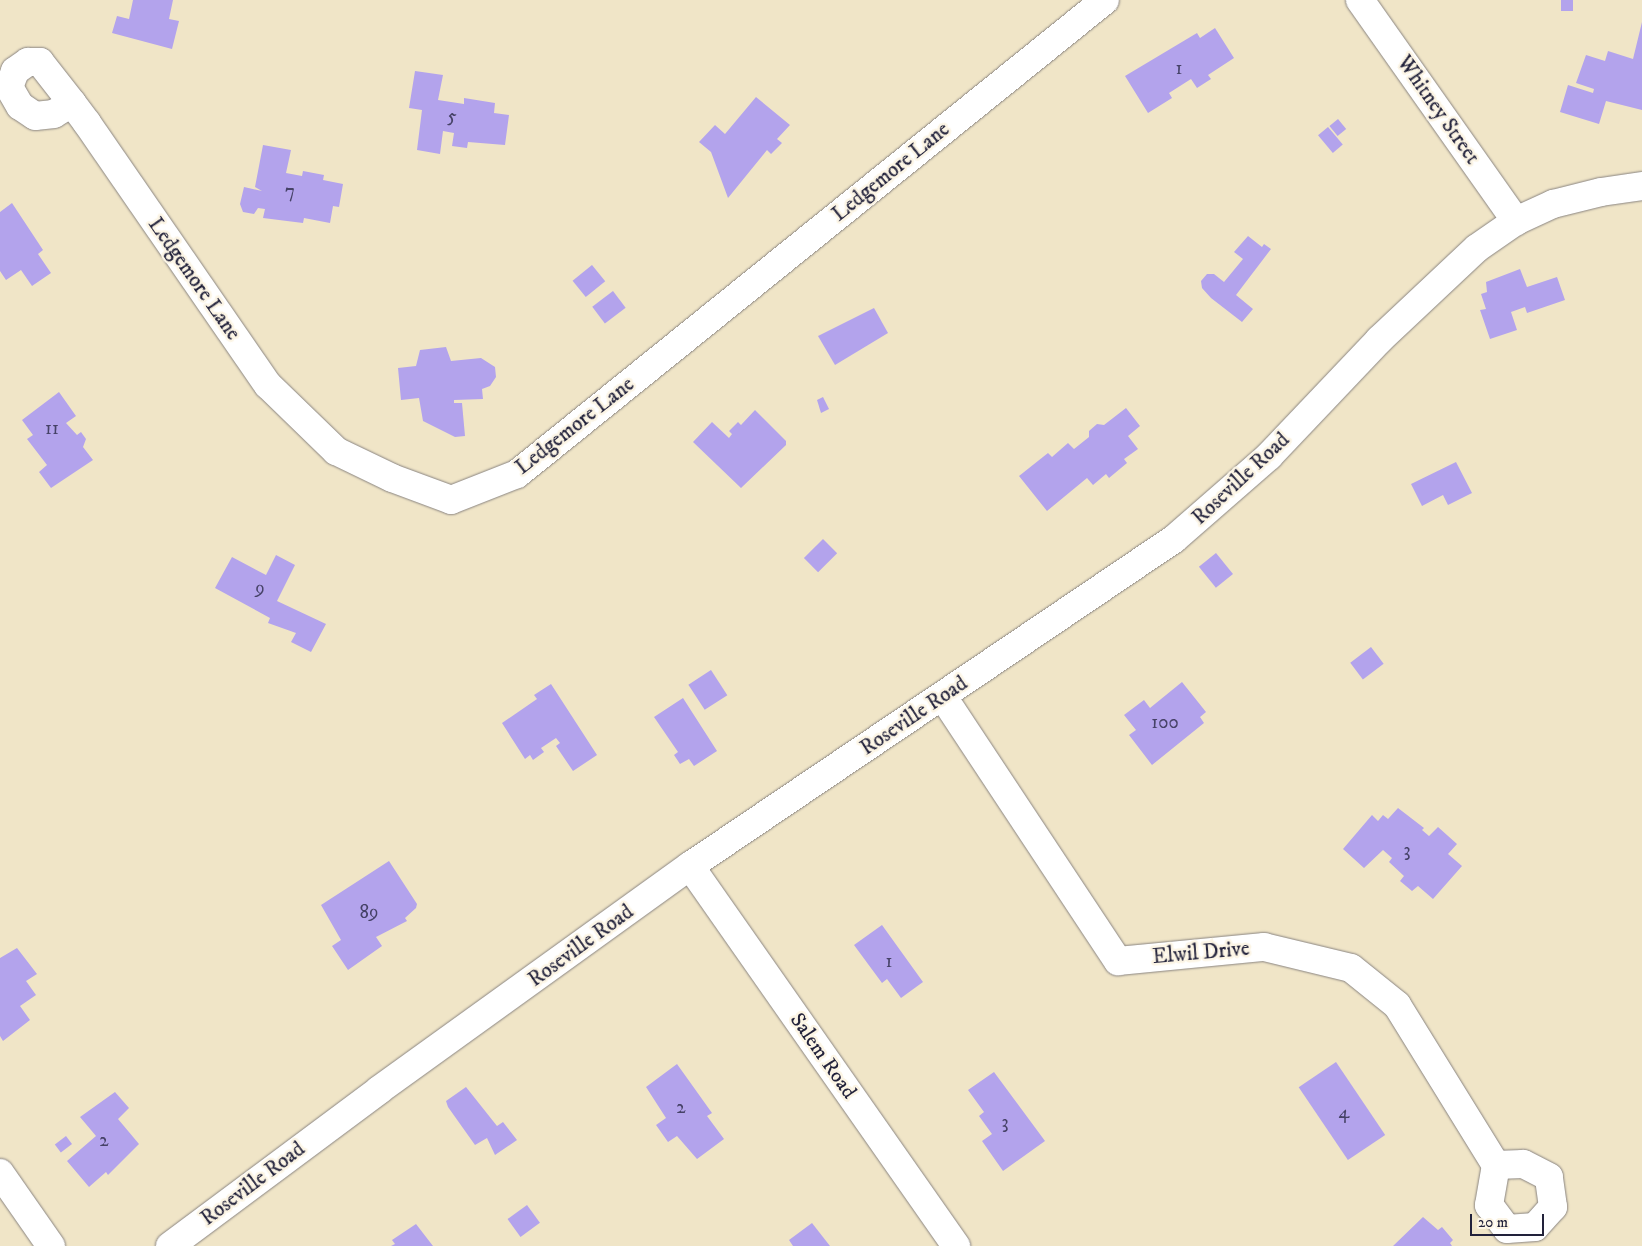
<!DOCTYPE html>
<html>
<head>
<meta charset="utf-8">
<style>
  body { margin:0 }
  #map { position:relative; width:1642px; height:1246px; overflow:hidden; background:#f0e5c7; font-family:"IM FELL DW Pica",serif }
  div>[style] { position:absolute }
  .building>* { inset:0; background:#b3a3ec; transform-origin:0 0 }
  .roads { filter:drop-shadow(0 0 1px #898481) drop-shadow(0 0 1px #898481) }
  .minor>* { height:28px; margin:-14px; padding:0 14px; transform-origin:14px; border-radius:14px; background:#fff }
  span { translate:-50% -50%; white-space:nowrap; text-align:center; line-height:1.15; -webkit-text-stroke:5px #fcf5e5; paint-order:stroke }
  .number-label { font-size:19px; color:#464267 }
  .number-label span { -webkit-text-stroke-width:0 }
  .street-label { font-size:21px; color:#22223b }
  .scale { position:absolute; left:1470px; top:1214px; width:74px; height:22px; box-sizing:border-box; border:2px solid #22223b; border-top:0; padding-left:6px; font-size:15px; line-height:18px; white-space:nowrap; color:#22223b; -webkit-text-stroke:4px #fcf5e5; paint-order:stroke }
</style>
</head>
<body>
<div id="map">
  <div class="building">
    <i style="clip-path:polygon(133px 0,173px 0,169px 19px,179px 21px,172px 49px,112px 33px,117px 16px,129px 19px)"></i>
    <i style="left:1561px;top:0;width:12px;height:11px"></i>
    <i style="clip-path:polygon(1642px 22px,1642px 110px,1606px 101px,1599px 124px,1560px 112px,1568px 85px,1593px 93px,1594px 89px,1576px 83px,1586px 55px,1605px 61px,1608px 51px,1633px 59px)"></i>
    <i style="clip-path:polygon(1215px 28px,1234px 58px,1208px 75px,1211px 79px,1197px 88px,1191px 79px,1169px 93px,1172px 98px,1148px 113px,1125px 76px,1197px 33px,1200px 38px)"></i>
    <i style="clip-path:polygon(415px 71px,443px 75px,438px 100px,464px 104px,464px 98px,495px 103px,494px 113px,509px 115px,505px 145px,468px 142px,467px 148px,452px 146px,454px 133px,443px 131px,440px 154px,417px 150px,422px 110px,409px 108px)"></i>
    <i style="clip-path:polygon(756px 97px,790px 125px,777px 139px,782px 143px,771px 154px,767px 150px,728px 198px,711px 152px,699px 142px,715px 125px,725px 134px)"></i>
    <i style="left:1338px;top:119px;width:13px;height:11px;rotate:51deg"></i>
    <i style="left:1328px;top:127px;width:23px;height:13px;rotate:50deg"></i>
    <i style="clip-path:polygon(263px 145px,291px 150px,286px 173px,302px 176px,303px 171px,324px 175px,323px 180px,343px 184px,339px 207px,333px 206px,330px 223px,304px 218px,303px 223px,263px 218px,265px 209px,258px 208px,254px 214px,243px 212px,240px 204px,244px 187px,262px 191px,255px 187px)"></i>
    <i style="clip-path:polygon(12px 203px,43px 250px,38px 254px,51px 273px,32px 286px,21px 270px,6px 280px,0 271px,0 212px)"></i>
    <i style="clip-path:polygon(1248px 236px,1262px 247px,1264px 244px,1271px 249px,1236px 295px,1253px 309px,1242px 322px,1211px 298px,1202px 288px,1201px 281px,1207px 274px,1214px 274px,1224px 282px,1243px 259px,1234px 252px)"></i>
    <i style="left:592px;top:265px;width:21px;height:25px;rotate:51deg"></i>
    <i style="clip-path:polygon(1520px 269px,1527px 287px,1557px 277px,1565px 300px,1527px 313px,1525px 307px,1511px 312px,1517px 330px,1490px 339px,1480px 310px,1486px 309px,1481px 294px,1487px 292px,1486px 282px)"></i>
    <i style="left:613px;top:291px;width:21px;height:26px;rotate:53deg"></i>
    <i style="clip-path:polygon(874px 308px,888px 333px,835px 365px,818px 336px)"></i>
    <i style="clip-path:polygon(446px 347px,451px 361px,481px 358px,495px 367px,496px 377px,490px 386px,482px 389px,483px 399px,454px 400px,454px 403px,462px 403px,465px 436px,455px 437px,423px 421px,419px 398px,401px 400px,398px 368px,416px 366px,420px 350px)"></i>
    <i style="clip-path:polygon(59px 392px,76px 416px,66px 423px,77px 435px,81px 432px,86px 439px,83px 447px,93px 460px,51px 488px,39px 472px,47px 465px,27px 439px,33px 435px,22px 420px)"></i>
    <i style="clip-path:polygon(823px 397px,829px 409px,821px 413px,817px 400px)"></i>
    <i style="clip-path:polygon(1126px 408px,1140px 426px,1128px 436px,1138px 449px,1124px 459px,1127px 463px,1109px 478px,1106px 474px,1093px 485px,1087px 478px,1047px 511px,1019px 476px,1048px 453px,1052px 457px,1068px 443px,1074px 449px,1089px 437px,1089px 431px,1097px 424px,1104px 425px)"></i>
    <i style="clip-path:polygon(755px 410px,786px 441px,786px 445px,741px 488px,693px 442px,712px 422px,729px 438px,732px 434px,729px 431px,738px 422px,741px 425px)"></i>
    <i style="clip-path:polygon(1456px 462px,1472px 493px,1448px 505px,1443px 495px,1422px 506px,1411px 484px)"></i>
    <i style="left:823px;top:539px;width:20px;height:27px;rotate:45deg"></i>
    <i style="left:1216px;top:553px;width:27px;height:22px;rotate:51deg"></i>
    <i style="clip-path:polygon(276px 555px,295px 565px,277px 601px,326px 624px,311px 652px,291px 642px,296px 633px,268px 623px,270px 618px,215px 588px,232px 557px,266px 575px)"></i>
    <i style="left:1371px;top:647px;width:21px;height:26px;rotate:53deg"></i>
    <i style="left:711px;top:670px;width:30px;height:27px;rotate:57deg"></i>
    <i style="clip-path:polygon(1182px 682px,1206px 712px,1200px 717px,1204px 723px,1152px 765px,1129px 735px,1136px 730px,1124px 715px,1144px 700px,1150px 708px)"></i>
    <i style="clip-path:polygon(551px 684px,597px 755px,573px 771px,556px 746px,560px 743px,556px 738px,541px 748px,544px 752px,533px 760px,530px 755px,525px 759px,502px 723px,537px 699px,534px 695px)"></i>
    <i style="clip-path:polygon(683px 698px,717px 751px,694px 766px,689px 759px,680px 764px,674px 755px,678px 752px,654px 717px)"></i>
    <i style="clip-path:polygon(1398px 808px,1424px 828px,1422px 830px,1429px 836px,1438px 827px,1457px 844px,1448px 854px,1462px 866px,1433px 899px,1418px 886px,1412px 891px,1400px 881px,1404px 876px,1389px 862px,1392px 858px,1383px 850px,1364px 868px,1343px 849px,1372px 815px,1378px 821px,1383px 815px,1388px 819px)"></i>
    <i style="clip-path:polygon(389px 861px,417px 904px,416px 908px,405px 918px,407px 921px,376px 937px,382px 946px,348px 970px,332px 946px,341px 940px,321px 905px)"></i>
    <i style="clip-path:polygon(882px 925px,923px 982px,901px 998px,887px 979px,882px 983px,854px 945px)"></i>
    <i style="clip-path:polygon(17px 948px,37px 974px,26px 981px,36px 995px,20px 1006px,30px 1020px,3px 1041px,0 1036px,0 958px)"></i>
    <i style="left:1336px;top:1062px;width:88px;height:45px;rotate:56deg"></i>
    <i style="clip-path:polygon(677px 1064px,712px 1113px,707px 1116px,724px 1139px,697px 1159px,677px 1136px,668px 1142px,656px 1125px,666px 1118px,646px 1087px)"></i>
    <i style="clip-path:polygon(994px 1072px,1045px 1141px,1003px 1171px,982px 1141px,992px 1134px,979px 1116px,984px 1112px,968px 1090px)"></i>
    <i style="clip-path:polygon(466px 1087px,497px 1126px,503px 1122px,517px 1140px,495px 1155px,487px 1138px,475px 1145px,448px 1107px,446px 1101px)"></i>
    <i style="clip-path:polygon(115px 1092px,129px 1108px,118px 1119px,139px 1144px,108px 1175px,106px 1172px,89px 1187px,67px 1161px,96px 1136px,80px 1117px)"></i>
    <i style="left:66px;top:1136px;width:10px;height:14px;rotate:53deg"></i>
    <i style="left:527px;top:1205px;width:22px;height:24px;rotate:54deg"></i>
    <i style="clip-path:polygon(1423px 1217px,1438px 1230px,1442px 1227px,1453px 1240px,1450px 1243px,1452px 1246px,1393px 1246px)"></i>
    <i style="clip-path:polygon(812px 1223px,830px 1246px,793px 1246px,789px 1240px)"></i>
    <i style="clip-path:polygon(416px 1224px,433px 1246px,391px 1246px,395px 1244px,392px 1240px)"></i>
  </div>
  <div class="roads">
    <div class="minor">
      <i style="left:1360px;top:0;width:271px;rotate:54.8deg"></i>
      <i style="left:72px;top:103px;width:21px;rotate:149deg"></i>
      <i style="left:54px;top:114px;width:19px;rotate:174deg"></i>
      <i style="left:35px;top:116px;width:18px;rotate:-146deg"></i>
      <i style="left:20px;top:106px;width:22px;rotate:-120deg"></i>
      <i style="left:9px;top:87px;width:17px;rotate:-69deg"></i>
      <i style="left:15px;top:71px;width:16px;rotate:-35deg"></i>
      <i style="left:28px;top:62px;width:12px"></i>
      <i style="left:40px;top:62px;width:52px;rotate:52deg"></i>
      <i style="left:72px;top:103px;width:25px;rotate:53deg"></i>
      <i style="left:87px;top:123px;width:318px;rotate:55.4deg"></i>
      <i style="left:268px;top:385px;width:95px;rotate:44.1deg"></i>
      <i style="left:336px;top:451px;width:62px;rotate:25.7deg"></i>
      <i style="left:392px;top:478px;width:63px;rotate:20.4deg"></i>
      <i style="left:451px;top:500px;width:71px;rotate:-21.5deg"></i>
      <i style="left:517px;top:474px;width:755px;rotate:-38.87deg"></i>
      <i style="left:943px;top:697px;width:317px;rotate:56.5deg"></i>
      <i style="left:1118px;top:961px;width:147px;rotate:-5.5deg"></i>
      <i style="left:1264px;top:947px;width:89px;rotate:13.6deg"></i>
      <i style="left:1351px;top:968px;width:59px;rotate:38.8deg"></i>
      <i style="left:1397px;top:1005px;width:188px;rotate:58.3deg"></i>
      <i style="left:1496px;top:1165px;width:41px;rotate:99.9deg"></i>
      <i style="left:1489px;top:1205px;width:30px;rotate:53deg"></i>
      <i style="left:1507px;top:1229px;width:28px;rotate:-4deg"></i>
      <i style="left:1535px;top:1227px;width:27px;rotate:-48deg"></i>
      <i style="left:1553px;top:1207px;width:30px;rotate:-98deg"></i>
      <i style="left:1549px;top:1177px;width:29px;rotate:-153deg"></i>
      <i style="left:1523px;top:1164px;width:27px;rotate:178deg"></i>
      <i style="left:690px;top:866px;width:464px;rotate:55deg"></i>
      <i style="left:0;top:1173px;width:89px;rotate:55.1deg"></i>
      <i style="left:170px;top:1246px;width:261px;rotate:-36.7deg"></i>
      <i style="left:379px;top:1090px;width:383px;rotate:-35.8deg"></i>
      <i style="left:690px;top:866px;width:584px;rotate:-34.04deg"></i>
      <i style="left:1174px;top:539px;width:126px;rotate:-41.1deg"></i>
      <i style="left:1269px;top:456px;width:160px;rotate:-46.5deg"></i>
      <i style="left:1379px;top:340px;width:134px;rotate:-43.2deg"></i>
      <i style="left:1477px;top:248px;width:47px;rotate:-34.7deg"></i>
      <i style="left:1516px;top:221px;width:41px;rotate:-24.7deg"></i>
      <i style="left:1553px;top:204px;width:49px;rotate:-14deg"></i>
      <i style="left:1601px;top:192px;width:41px;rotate:-8.3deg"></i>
    </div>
  </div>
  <div class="number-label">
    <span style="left:1179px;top:69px">1</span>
    <span style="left:452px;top:117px">5</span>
    <span style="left:290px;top:192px">7</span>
    <span style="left:52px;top:429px">11</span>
    <span style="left:260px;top:589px">9</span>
    <span style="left:1165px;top:723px">100</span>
    <span style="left:1407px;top:851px">3</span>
    <span style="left:369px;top:913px">89</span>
    <span style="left:889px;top:962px">1</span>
    <span style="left:681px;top:1108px">2</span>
    <span style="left:1344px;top:1113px">4</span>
    <span style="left:1005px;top:1123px">3</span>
    <span style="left:104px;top:1141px">2</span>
  </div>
  <div class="street-label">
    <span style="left:1438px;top:110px;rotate:55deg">Whitney Street</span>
    <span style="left:891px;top:172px;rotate:-39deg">Ledgemore Lane</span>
    <span style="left:194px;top:279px;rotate:55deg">Ledgemore Lane</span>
    <span style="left:575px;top:426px;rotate:-38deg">Ledgemore Lane</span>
    <span style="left:1241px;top:479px;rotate:-43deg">Roseville Road</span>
    <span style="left:914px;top:716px;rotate:-34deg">Roseville Road</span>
    <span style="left:581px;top:946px;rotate:-36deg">Roseville Road</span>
    <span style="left:1201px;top:953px;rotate:-5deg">Elwil Drive</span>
    <span style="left:823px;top:1056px;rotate:55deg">Salem Road</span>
    <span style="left:253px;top:1184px;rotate:-37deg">Roseville Road</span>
  </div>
  <div class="scale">20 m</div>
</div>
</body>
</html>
